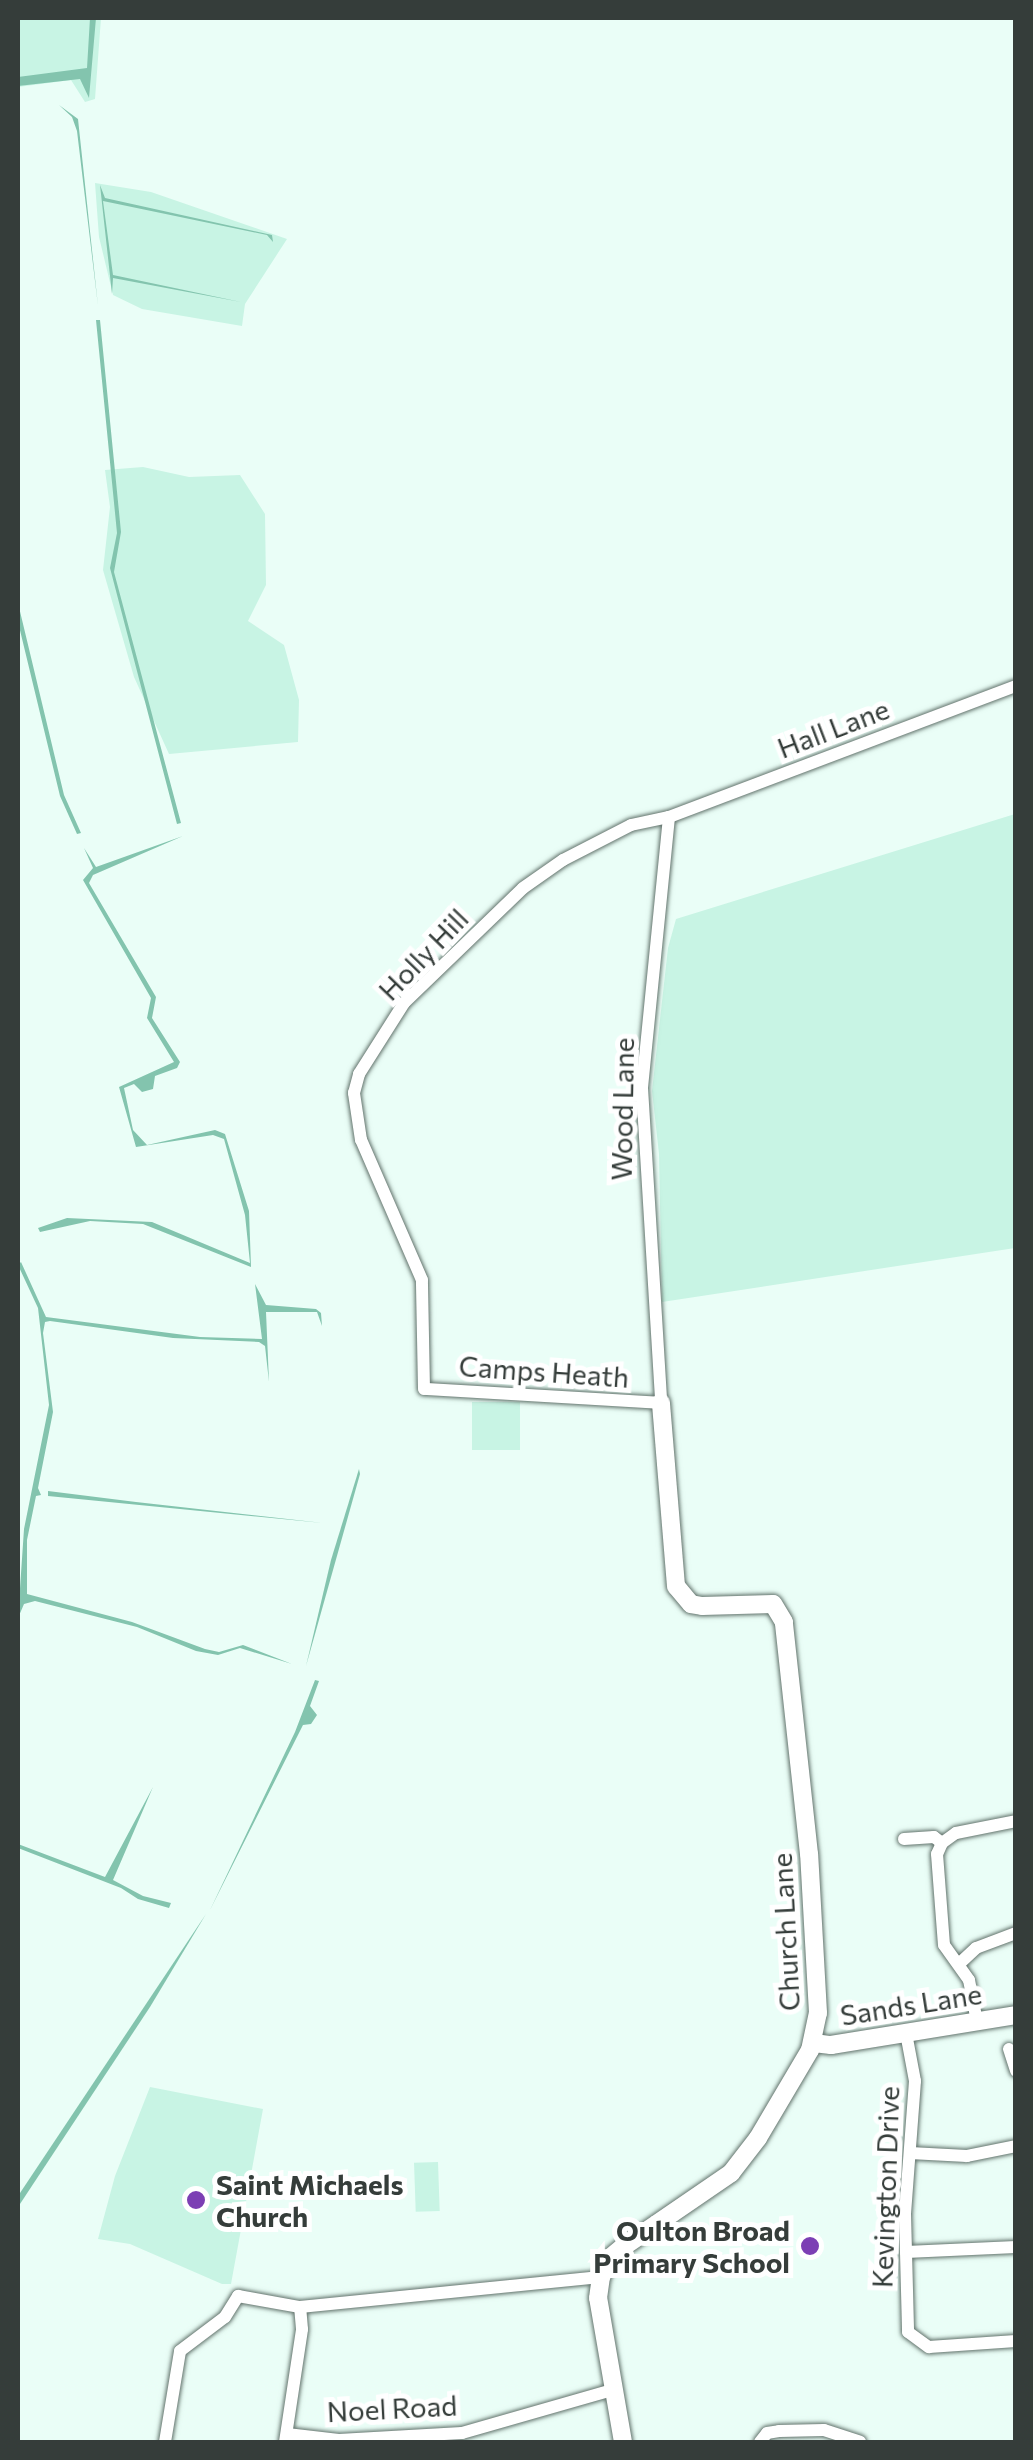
<!DOCTYPE html>
<html>
<head>
<meta charset="utf-8">
<style>
  body { margin:0 }
  #map { position:relative; width:1033px; height:2460px; overflow:hidden; background:#eafef7; font-family:Commissioner,sans-serif }
  div>[style] { position:absolute }
  .green>* { inset:0; background:#c8f4e4; transform-origin:0 0 }
  .water>* { inset:0; background:#83c4ae }
  .roads { filter:drop-shadow(0 0 2px #62736c) drop-shadow(0 0 2px #62736c) }
  .street>* { height:12px; margin:-6px; padding:0 6px; transform-origin:6px; border-radius:6px; background:#fff }
  .secondary>* { height:18px; margin:-9px; padding:0 9px; transform-origin:9px; border-radius:9px; background:#fff }
  .dots>* { width:28px; height:28px; translate:-50% -50%; box-sizing:border-box; border:5px solid #fff; border-radius:50% }
  span { translate:-50% -50%; white-space:nowrap; text-align:center; line-height:1.15; -webkit-text-stroke:10px #fff; paint-order:stroke }
  .street-label { font-size:28px; color:#353d3a }
  .poi-label { font-size:28px; color:#353d3a; font-weight:700 }
  .left { translate:0 -50%; text-align:left }
  .right { translate:-100% -50%; text-align:right }
  .frame { position:absolute; inset:0; border:20px solid #353d3a; pointer-events:none }
</style>
</head>
<body>
<div id="map">
  <div class="green">
    <i style="clip-path:polygon(18px 18px,101px 18px,95px 99px,85px 102px,71px 80px,18px 87px)"></i>
    <i style="clip-path:polygon(95px 183px,151px 192px,287px 239px,245px 304px,242px 326px,142px 309px,113px 295px,99px 237px)"></i>
    <i style="clip-path:polygon(143px 467px,189px 477px,240px 475px,265px 514px,266px 585px,248px 621px,284px 645px,299px 700px,298px 742px,169px 754px,134px 677px,103px 570px,110px 507px,105px 470px)"></i>
    <i style="clip-path:polygon(1015px 814px,1015px 1248px,662px 1302px,659px 1154px,652px 1091px,668px 948px,676px 919px)"></i>
    <i style="left:520px;top:1402px;width:48px;height:48px;rotate:90deg"></i>
    <i style="clip-path:polygon(150px 2087px,263px 2109px,231px 2284px,222px 2284px,130px 2244px,98px 2239px,115px 2176px)"></i>
    <i style="left:438px;top:2162px;width:49px;height:24px;rotate:88deg"></i>
  </div>
  <div class="water">
    <i style="clip-path:polygon(90px 18px,96px 18px,89px 98px,80px 79px,18px 86px,18px 77px,87px 68px)"></i>
    <i style="clip-path:polygon(59px 105px,78px 119px,98px 306px,77px 131px,72px 117px)"></i>
    <i style="clip-path:polygon(100px 185px,105px 198px,272px 235px,273px 242px,267px 235px,103px 201px,113px 275px,241px 302px,113px 278px,112px 294px)"></i>
    <i style="clip-path:polygon(96px 320px,100px 320px,121px 532px,114px 572px,181px 823px,177px 824px,110px 568px,117px 533px)"></i>
    <i style="clip-path:polygon(18px 603px,64px 795px,81px 833px,77px 834px,60px 796px,18px 622px)"></i>
    <i style="clip-path:polygon(183px 836px,93px 875px,89px 883px,156px 997px,152px 1018px,180px 1062px,177px 1068px,155px 1076px,153px 1089px,142px 1092px,134px 1084px,124px 1088px,133px 1130px,147px 1145px,215px 1130px,225px 1134px,249px 1211px,251px 1267px,143px 1224px,90px 1221px,40px 1232px,38px 1228px,67px 1218px,152px 1222px,250px 1263px,245px 1215px,224px 1139px,213px 1135px,136px 1147px,119px 1087px,174px 1062px,147px 1018px,151px 998px,83px 880px,93px 868px,84px 848px,96px 867px)"></i>
    <i style="clip-path:polygon(21px 1262px,46px 1317px,200px 1337px,262px 1339px,255px 1284px,266px 1305px,316px 1309px,321px 1313px,322px 1326px,317px 1312px,266px 1312px,269px 1382px,265px 1346px,259px 1342px,173px 1338px,50px 1321px,45px 1322px,43px 1333px,53px 1412px,38px 1488px,41px 1495px,36px 1496px,27px 1540px,27px 1594px,132px 1622px,205px 1649px,219px 1652px,243px 1645px,292px 1664px,240px 1648px,218px 1655px,196px 1651px,137px 1627px,35px 1601px,24px 1604px,18px 1618px,24px 1529px,49px 1405px,38px 1308px,18px 1265px)"></i>
    <i style="clip-path:polygon(359px 1469px,360px 1474px,306px 1666px,331px 1560px)"></i>
    <i style="clip-path:polygon(48px 1491px,136px 1502px,323px 1523px,48px 1496px)"></i>
    <i style="clip-path:polygon(315px 1680px,319px 1681px,310px 1706px,317px 1715px,311px 1724px,303px 1725px,210px 1910px,295px 1732px)"></i>
    <i style="clip-path:polygon(153px 1787px,113px 1880px,143px 1896px,171px 1903px,169px 1908px,138px 1899px,121px 1888px,18px 1848px,18px 1844px,105px 1877px)"></i>
    <i style="clip-path:polygon(206px 1914px,150px 2007px,18px 2207px,18px 2196px)"></i>
  </div>
  <div class="roads">
    <div class="street">
      <i style="left:669px;top:817px;width:272px;rotate:95.7deg"></i>
      <i style="left:642px;top:1088px;width:316px;rotate:86.5deg"></i>
      <i style="left:661px;top:1403px;width:237px;rotate:-176.6deg"></i>
      <i style="left:424px;top:1389px;width:109px;rotate:-91.1deg"></i>
      <i style="left:422px;top:1280px;width:153px;rotate:-113.5deg"></i>
      <i style="left:361px;top:1140px;width:48px;rotate:-98.5deg"></i>
      <i style="left:354px;top:1093px;width:20px;rotate:-75deg"></i>
      <i style="left:359px;top:1074px;width:84px;rotate:-57.6deg"></i>
      <i style="left:404px;top:1003px;width:165px;rotate:-44deg"></i>
      <i style="left:523px;top:888px;width:49px;rotate:-35deg"></i>
      <i style="left:563px;top:860px;width:76px;rotate:-27.2deg"></i>
      <i style="left:631px;top:825px;width:39px;rotate:-12deg"></i>
      <i style="left:669px;top:817px;width:371px;rotate:-20.7deg"></i>
      <i style="left:904px;top:1839px;width:30px;rotate:-4deg"></i>
      <i style="left:934px;top:1837px;width:10px;rotate:37deg"></i>
      <i style="left:942px;top:1843px;width:17px;rotate:-36deg"></i>
      <i style="left:956px;top:1833px;width:61px;rotate:-11.3deg"></i>
      <i style="left:942px;top:1843px;width:12px;rotate:114deg"></i>
      <i style="left:937px;top:1854px;width:91px;rotate:85.6deg"></i>
      <i style="left:944px;top:1945px;width:43px;rotate:54.5deg"></i>
      <i style="left:969px;top:1980px;width:43px;rotate:79.2deg"></i>
      <i style="left:960px;top:1963px;width:22px;rotate:-43deg"></i>
      <i style="left:976px;top:1948px;width:43px;rotate:-20.6deg"></i>
      <i style="left:906px;top:2033px;width:49px;rotate:79.4deg"></i>
      <i style="left:915px;top:2081px;width:133px;rotate:94.3deg"></i>
      <i style="left:905px;top:2214px;width:118px;rotate:88.5deg"></i>
      <i style="left:908px;top:2332px;width:26px;rotate:36deg"></i>
      <i style="left:929px;top:2347px;width:87px;rotate:-3.9deg"></i>
      <i style="left:1009px;top:2049px;width:23px;rotate:72deg"></i>
      <i style="left:910px;top:2153px;width:57px;rotate:3deg"></i>
      <i style="left:967px;top:2156px;width:50px;rotate:-11.5deg"></i>
      <i style="left:906px;top:2252px;width:110px;rotate:-2.6deg"></i>
      <i style="left:287px;top:2434px;width:52px;rotate:6.6deg"></i>
      <i style="left:339px;top:2440px;width:123px;rotate:-3.3deg"></i>
      <i style="left:462px;top:2433px;width:159px;rotate:-16deg"></i>
      <i style="left:165px;top:2442px;width:92px;rotate:-80.6deg"></i>
      <i style="left:180px;top:2351px;width:56px;rotate:-37.1deg"></i>
      <i style="left:225px;top:2317px;width:25px;rotate:-58deg"></i>
      <i style="left:238px;top:2296px;width:63px;rotate:10.1deg"></i>
      <i style="left:300px;top:2307px;width:302px;rotate:-5.7deg"></i>
      <i style="left:285px;top:2442px;width:114px;rotate:-81.4deg"></i>
      <i style="left:302px;top:2329px;width:22px;rotate:-95deg"></i>
      <i style="left:760px;top:2442px;width:11px;rotate:-52deg"></i>
      <i style="left:767px;top:2433px;width:12px;rotate:-9deg"></i>
      <i style="left:779px;top:2431px;width:45px;rotate:-1.3deg"></i>
      <i style="left:824px;top:2430px;width:38px;rotate:18deg"></i>
    </div>
    <div class="secondary">
      <i style="left:814px;top:2043px;width:17px;rotate:7deg"></i>
      <i style="left:831px;top:2045px;width:187px;rotate:-9.2deg"></i>
      <i style="left:623px;top:2442px;width:146px;rotate:-99.8deg"></i>
      <i style="left:598px;top:2298px;width:21px;rotate:-82deg"></i>
      <i style="left:601px;top:2277px;width:22px;rotate:-63deg"></i>
      <i style="left:611px;top:2257px;width:16px;rotate:-40deg"></i>
      <i style="left:623px;top:2247px;width:131px;rotate:-34.4deg"></i>
      <i style="left:731px;top:2173px;width:44px;rotate:-52.4deg"></i>
      <i style="left:758px;top:2138px;width:102px;rotate:-59.4deg"></i>
      <i style="left:810px;top:2050px;width:38px;rotate:-78deg"></i>
      <i style="left:818px;top:2013px;width:159px;rotate:-93.2deg"></i>
      <i style="left:809px;top:1854px;width:233px;rotate:-96.2deg"></i>
      <i style="left:784px;top:1622px;width:21px;rotate:-121deg"></i>
      <i style="left:773px;top:1604px;width:71px;rotate:178.4deg"></i>
      <i style="left:702px;top:1606px;width:11px;rotate:-170deg"></i>
      <i style="left:691px;top:1604px;width:23px;rotate:-130deg"></i>
      <i style="left:676px;top:1586px;width:184px;rotate:-94.7deg"></i>
    </div>
  </div>
  <div class="dots">
    <i style="left:196px;top:2200px;background:#7c3fb4"></i>
    <i style="left:810px;top:2246px;background:#7c3fb4"></i>
  </div>
  <div class="street-label">
    <span style="left:833px;top:728px;rotate:-21deg">Hall Lane</span>
    <span style="left:423px;top:954px;rotate:-46deg">Holly Hill</span>
    <span style="left:622px;top:1109px;rotate:-89deg">Wood Lane</span>
    <span style="left:544px;top:1371px;rotate:4deg">Camps Heath</span>
    <span style="left:785px;top:1932px;rotate:-93deg">Church Lane</span>
    <span style="left:911px;top:2004px;rotate:-9deg">Sands Lane</span>
    <span style="left:885px;top:2187px;rotate:-88deg">Kevington Drive</span>
    <span style="left:392px;top:2408px;rotate:-3deg">Noel Road</span>
  </div>
  <div class="poi-label">
    <span class="left" style="left:216px;top:2200px">Saint Michaels<br>Church</span>
    <span class="right" style="left:790px;top:2246px">Oulton Broad<br>Primary School</span>
  </div>
  <div class="frame"></div>
</div>
</body>
</html>
